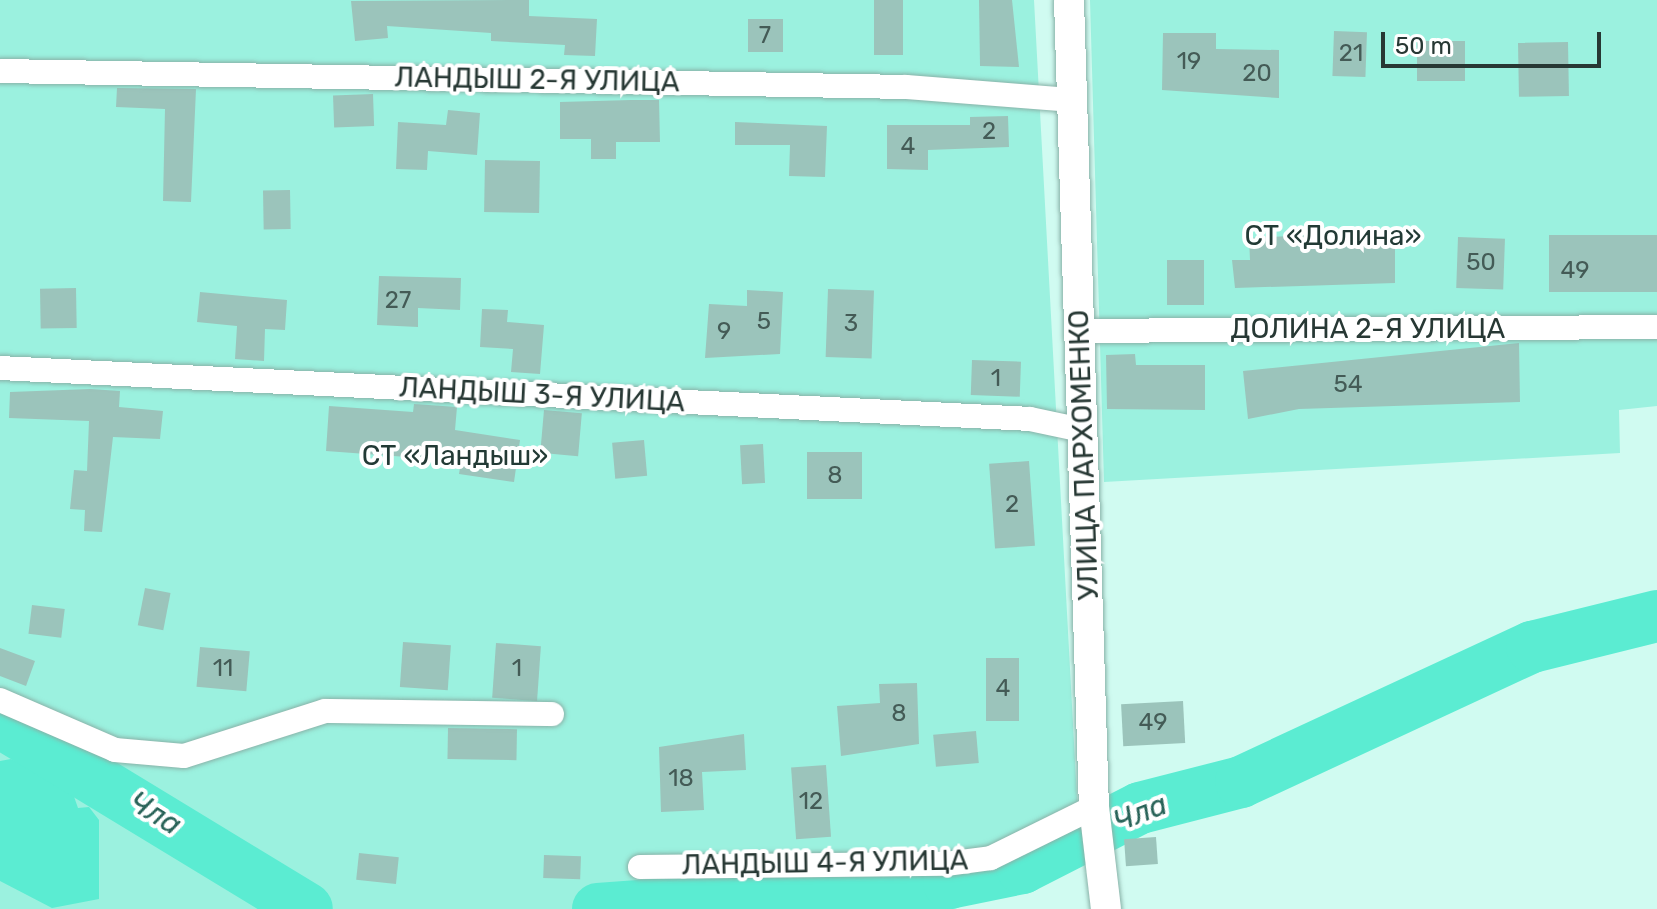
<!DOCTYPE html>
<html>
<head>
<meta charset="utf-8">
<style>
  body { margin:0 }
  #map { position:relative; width:1657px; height:909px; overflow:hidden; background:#d0fbf1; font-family:Rubik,sans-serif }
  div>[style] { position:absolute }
  .green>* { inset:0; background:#9bf1df }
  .water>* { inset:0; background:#5becd2 }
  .river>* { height:52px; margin:-26px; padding:0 26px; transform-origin:26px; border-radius:26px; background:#5becd2 }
  .building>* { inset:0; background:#9bc4bb; transform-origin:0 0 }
  .roads { filter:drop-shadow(0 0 2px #89b2a8) drop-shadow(0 0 2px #89b2a8) }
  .minor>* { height:24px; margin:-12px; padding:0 12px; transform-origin:12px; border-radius:12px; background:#fff }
  .tertiary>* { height:30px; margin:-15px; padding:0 15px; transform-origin:15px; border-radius:15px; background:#fff }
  span { translate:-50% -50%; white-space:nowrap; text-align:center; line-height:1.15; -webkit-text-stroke:8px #fff; paint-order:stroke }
  .number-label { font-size:24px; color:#445b56 }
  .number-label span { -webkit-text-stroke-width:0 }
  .street-label { font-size:28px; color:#273834 }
  .park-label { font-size:28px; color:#223a35 }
  .water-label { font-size:30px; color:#286358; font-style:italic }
  .scale { position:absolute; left:1381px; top:32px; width:220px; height:36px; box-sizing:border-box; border:4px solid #273834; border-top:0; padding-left:10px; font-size:24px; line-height:28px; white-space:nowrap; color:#273834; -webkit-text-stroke:6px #fff; paint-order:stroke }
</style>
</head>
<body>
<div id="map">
  <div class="green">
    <i style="clip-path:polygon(0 0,1034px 0,1080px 854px,719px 880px,579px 909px,0 909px)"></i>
    <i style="clip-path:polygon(1090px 0,1657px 0,1657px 406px,1619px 410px,1620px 453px,1104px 482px)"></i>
  </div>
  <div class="water">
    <i style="clip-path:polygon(11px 759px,70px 785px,78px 808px,89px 807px,99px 820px,99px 899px,52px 908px,0 881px,0 761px)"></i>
  </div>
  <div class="river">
    <i style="left:0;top:722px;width:359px;rotate:31.3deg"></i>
    <i style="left:598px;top:909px;width:352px;rotate:-4.2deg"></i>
    <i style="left:949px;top:883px;width:75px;rotate:-11.6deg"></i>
    <i style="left:1022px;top:868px;width:132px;rotate:-27deg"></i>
    <i style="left:1140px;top:808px;width:104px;rotate:-14.4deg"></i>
    <i style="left:1241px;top:782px;width:321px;rotate:-24.9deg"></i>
    <i style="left:1532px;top:647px;width:129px;rotate:-13.9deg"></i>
  </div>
  <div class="building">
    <i style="clip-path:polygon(529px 0,529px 16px,597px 19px,595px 56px,564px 55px,565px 45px,491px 41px,491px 33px,387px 26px,388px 38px,355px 41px,351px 1px)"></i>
    <i style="left:874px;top:0;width:29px;height:55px"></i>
    <i style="clip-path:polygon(979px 0,1012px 0,1019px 67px,980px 66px)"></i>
    <i style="left:748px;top:19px;width:35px;height:33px"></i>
    <i style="left:1334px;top:31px;width:33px;height:45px;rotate:2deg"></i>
    <i style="clip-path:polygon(1163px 33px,1216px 33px,1216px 49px,1279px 50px,1279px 98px,1162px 90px)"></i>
    <i style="left:1417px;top:41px;width:48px;height:40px"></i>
    <i style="left:1568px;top:42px;width:54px;height:50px;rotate:89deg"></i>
    <i style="clip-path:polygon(117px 88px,196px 89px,191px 202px,163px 201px,165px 109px,116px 107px)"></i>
    <i style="left:373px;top:94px;width:32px;height:40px;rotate:88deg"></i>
    <i style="clip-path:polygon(631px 100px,659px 100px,660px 142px,616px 142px,616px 159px,591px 159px,591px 139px,560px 139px,560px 102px)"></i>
    <i style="clip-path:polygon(448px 110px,480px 113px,477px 155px,428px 151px,427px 170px,396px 169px,398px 122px,446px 125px)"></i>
    <i style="clip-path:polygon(1008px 116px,1009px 147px,928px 150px,928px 170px,887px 169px,887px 125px,970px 125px,970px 117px)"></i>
    <i style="clip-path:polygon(735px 122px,827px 126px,825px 177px,789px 176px,790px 145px,735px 145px)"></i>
    <i style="left:485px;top:160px;width:55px;height:52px;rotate:1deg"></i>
    <i style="left:290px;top:190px;width:39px;height:27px;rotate:89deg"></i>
    <i style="clip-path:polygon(1395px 231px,1395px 283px,1235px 288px,1232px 260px,1250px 260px,1249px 238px)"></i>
    <i style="left:1657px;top:235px;width:57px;height:108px;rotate:90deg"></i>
    <i style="left:1458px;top:237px;width:47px;height:51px;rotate:2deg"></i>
    <i style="left:1204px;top:260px;width:45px;height:37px;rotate:90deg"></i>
    <i style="clip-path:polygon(379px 276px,461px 278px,460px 310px,418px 308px,418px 327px,377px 325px)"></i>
    <i style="left:76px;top:288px;width:40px;height:36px;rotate:89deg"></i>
    <i style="left:828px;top:289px;width:46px;height:68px;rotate:2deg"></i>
    <i style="clip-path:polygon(747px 290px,783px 292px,780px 354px,705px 358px,709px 304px,747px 306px)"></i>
    <i style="clip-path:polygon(200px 292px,287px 300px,285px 330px,265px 329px,264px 361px,235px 359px,237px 326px,197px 322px)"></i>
    <i style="clip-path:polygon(482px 309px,508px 310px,507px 322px,544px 325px,540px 374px,511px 372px,513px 349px,480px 347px)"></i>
    <i style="clip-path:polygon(1519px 343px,1520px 402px,1299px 409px,1248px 419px,1243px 371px)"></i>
    <i style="clip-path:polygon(1135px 354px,1136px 365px,1205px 365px,1205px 410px,1107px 409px,1106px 355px)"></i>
    <i style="left:972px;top:360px;width:49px;height:35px;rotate:2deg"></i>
    <i style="clip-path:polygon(90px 389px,120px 391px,119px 407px,163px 411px,160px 439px,113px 437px,102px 532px,84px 531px,85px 510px,70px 509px,74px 470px,87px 471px,89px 421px,9px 418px,10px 392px)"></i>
    <i style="clip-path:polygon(414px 404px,457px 407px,455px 430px,520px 440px,514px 482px,459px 474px,461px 461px,326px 451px,329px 406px,413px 412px)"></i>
    <i style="left:544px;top:410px;width:38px;height:43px;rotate:5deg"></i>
    <i style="left:644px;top:440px;width:36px;height:32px;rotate:85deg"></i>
    <i style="left:763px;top:444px;width:39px;height:23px;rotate:87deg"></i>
    <i style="left:862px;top:452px;width:47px;height:55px;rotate:90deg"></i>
    <i style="left:1029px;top:461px;width:85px;height:40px;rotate:86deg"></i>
    <i style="left:145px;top:588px;width:26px;height:38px;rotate:11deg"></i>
    <i style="left:32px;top:605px;width:33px;height:29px;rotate:7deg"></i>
    <i style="left:403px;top:642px;width:48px;height:45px;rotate:4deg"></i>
    <i style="left:496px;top:643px;width:45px;height:55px;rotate:4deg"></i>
    <i style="left:200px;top:647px;width:50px;height:40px;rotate:5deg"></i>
    <i style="clip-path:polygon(0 648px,35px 661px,26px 686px,0 676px)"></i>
    <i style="left:986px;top:658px;width:33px;height:63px"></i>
    <i style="clip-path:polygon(917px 683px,919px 744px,841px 756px,837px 706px,880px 703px,879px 684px)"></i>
    <i style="left:1183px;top:701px;width:42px;height:62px;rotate:87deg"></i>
    <i style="left:448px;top:728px;width:69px;height:31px;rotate:1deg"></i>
    <i style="left:976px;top:731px;width:32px;height:43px;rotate:85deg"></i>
    <i style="clip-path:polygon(744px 734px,746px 770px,702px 772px,704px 810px,661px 812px,659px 747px)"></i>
    <i style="left:826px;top:765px;width:72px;height:35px;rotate:86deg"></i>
    <i style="left:1156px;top:837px;width:27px;height:32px;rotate:86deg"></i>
    <i style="left:359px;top:853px;width:40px;height:27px;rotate:6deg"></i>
    <i style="left:544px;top:855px;width:37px;height:23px;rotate:2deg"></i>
  </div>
  <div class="roads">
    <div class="minor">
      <i style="left:0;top:71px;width:906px;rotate:1.01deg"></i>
      <i style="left:906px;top:87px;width:168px;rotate:4.5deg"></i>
      <i style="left:1078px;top:331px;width:579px;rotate:-0.4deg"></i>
      <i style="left:0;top:368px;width:1031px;rotate:2.83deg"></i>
      <i style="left:1030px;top:419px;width:53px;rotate:11.9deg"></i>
      <i style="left:0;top:700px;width:125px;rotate:23.5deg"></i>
      <i style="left:115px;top:750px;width:69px;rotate:5deg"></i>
      <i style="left:184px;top:756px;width:148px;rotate:-17.7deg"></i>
      <i style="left:325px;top:711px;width:227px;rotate:0.8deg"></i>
      <i style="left:640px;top:867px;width:306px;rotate:-0.6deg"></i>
      <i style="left:946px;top:864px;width:45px;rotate:-7.6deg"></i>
      <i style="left:991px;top:858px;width:115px;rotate:-26.3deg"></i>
    </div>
    <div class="tertiary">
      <i style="left:1069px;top:0;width:807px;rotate:88.23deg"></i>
      <i style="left:1094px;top:807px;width:103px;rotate:83.3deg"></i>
    </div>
  </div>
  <div class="number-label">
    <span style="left:765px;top:36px">7</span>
    <span style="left:1351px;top:54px">21</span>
    <span style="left:1189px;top:62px">19</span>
    <span style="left:1257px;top:74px">20</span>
    <span style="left:989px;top:132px">2</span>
    <span style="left:908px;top:147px">4</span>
    <span style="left:1481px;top:263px">50</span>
    <span style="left:1575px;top:271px">49</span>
    <span style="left:398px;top:301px">27</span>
    <span style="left:764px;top:322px">5</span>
    <span style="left:851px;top:324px">3</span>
    <span style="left:724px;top:332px">9</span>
    <span style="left:996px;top:379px">1</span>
    <span style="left:1348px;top:385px">54</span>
    <span style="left:835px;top:476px">8</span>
    <span style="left:1012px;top:505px">2</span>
    <span style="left:223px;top:669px">11</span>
    <span style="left:517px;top:669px">1</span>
    <span style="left:1003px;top:689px">4</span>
    <span style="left:899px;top:714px">8</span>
    <span style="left:1153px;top:723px">49</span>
    <span style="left:681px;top:779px">18</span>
    <span style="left:811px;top:802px">12</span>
  </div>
  <div class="street-label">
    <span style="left:537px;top:80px;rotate:1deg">ЛАНДЫШ 2-Я УЛИЦА</span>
    <span style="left:1368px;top:329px">ДОЛИНА 2-Я УЛИЦА</span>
    <span style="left:542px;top:395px;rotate:3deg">ЛАНДЫШ 3-Я УЛИЦА</span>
    <span style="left:1084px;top:455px;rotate:-92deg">УЛИЦА ПАРХОМЕНКО</span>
    <span style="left:825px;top:863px;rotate:-1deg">ЛАНДЫШ 4-Я УЛИЦА</span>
  </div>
  <div class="park-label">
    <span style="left:1333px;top:236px">СТ «Долина»</span>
    <span style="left:455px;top:456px">СТ «Ландыш»</span>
  </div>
  <div class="water-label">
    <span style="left:155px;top:813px;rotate:32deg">Чла</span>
    <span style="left:1140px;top:813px;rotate:-21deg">Чла</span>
  </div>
  <div class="scale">50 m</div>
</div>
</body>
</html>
